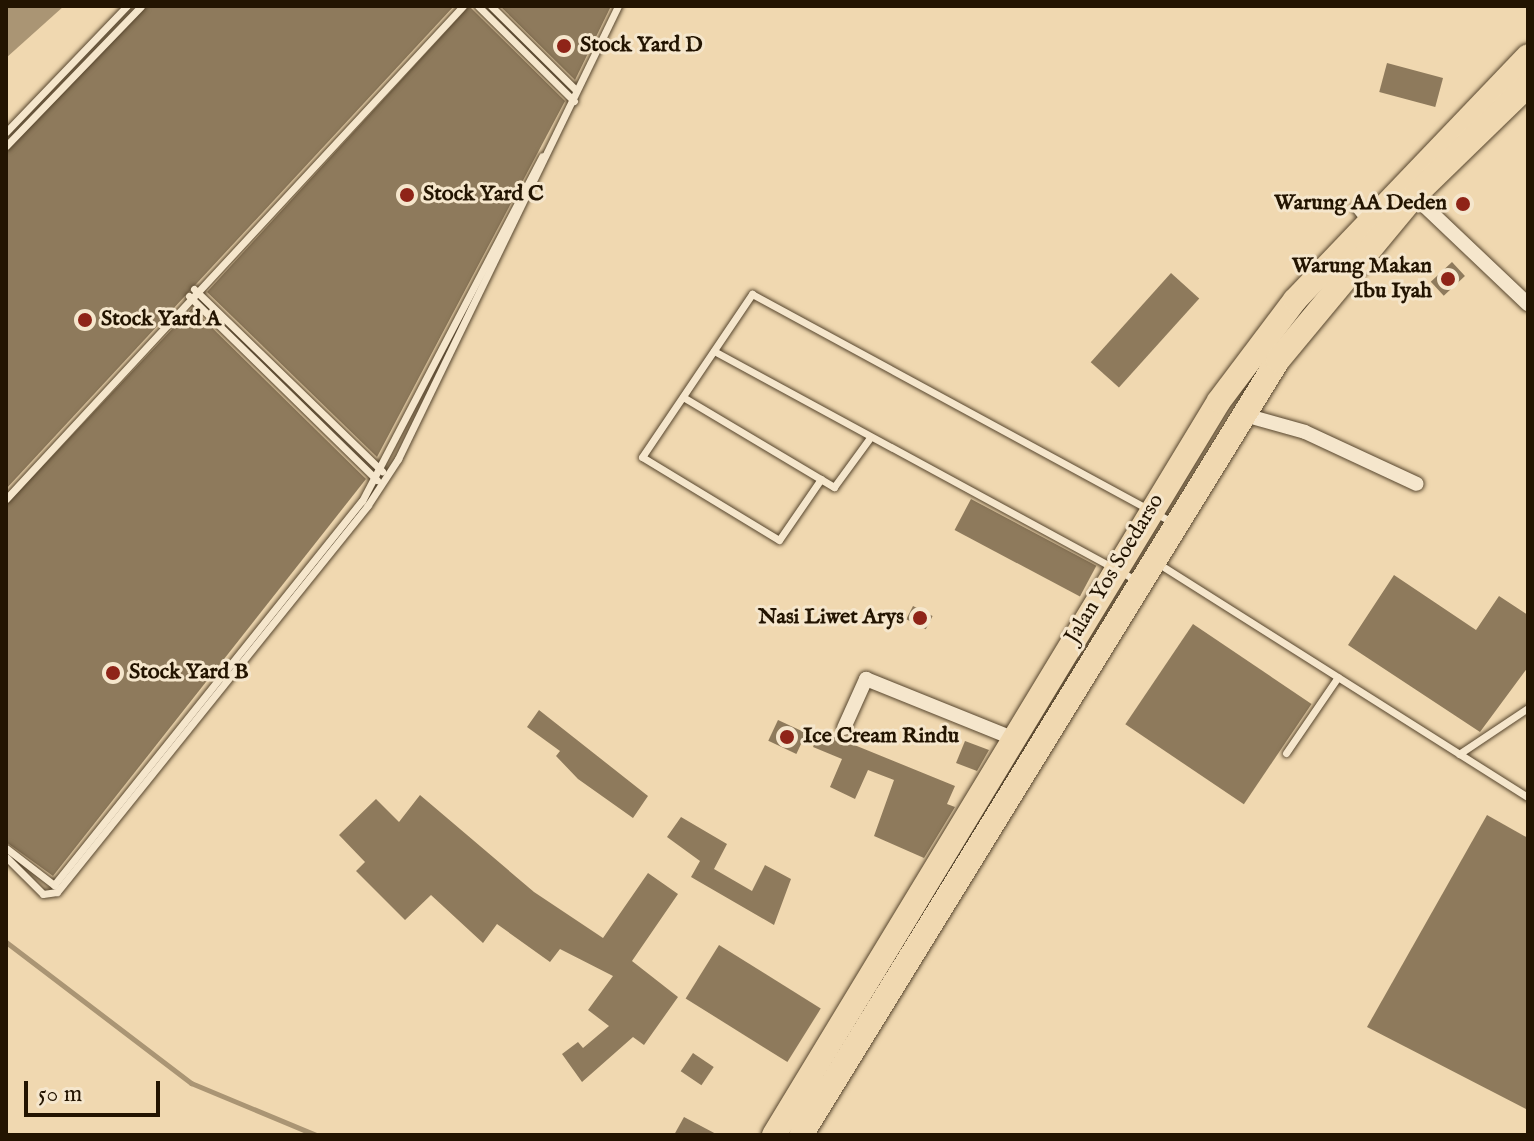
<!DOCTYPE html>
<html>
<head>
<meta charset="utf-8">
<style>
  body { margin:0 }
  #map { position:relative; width:1534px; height:1141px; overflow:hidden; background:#f0d8b0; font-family:"IM FELL English",serif }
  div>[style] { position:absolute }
  .water>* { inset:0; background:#aa9574 }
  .stream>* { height:5px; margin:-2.5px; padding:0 2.5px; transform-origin:2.5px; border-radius:2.5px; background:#aa9574 }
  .building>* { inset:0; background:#8e7a5c; transform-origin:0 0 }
  .roads { filter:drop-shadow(0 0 2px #56452d) drop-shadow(0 0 2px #56452d) }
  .service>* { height:7px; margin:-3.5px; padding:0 3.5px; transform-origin:3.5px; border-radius:3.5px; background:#f5e6cc }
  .minor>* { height:14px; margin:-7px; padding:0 7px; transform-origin:7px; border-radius:7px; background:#f5e6cc }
  .trunk>* { height:24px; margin:-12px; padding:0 12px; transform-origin:12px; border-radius:12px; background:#f0d8b0 }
  .dots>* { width:22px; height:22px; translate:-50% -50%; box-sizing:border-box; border:4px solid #f5e6cc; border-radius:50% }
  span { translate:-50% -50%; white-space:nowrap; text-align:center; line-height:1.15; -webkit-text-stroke:6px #f5e6cc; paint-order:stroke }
  .poi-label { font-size:22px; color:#231401; font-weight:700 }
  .left { translate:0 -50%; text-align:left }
  .right { translate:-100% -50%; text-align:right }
  .street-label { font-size:22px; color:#231401 }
  .frame { position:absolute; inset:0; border:8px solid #231401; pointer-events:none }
  .scale { position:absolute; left:24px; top:1081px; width:136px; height:36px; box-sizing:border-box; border:4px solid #231401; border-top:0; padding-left:10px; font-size:24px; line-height:28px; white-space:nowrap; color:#231401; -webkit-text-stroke:6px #f5e6cc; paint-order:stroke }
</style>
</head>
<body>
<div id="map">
  <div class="water">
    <i style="clip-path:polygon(6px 6px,64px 6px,6px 58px)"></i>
  </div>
  <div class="stream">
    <i style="left:6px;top:942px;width:233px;rotate:37.3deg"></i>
    <i style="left:191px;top:1083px;width:135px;rotate:22.6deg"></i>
  </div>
  <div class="building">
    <i style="clip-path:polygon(147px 6px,454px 6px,6px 489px,6px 152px)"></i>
    <i style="clip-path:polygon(469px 6px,565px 101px,377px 457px,207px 292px)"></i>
    <i style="clip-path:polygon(500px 6px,611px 6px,575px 80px)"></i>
    <i style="left:1387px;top:63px;width:58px;height:30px;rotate:15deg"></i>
    <i style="left:1452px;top:262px;width:19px;height:29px;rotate:47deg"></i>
    <i style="left:1171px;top:273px;width:38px;height:120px;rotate:42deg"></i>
    <i style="clip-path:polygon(192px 308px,366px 479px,53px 876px,6px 842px,6px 505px)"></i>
    <i style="left:971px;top:499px;width:142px;height:35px;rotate:28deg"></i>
    <i style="clip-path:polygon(1394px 575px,1476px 630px,1499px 596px,1528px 615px,1528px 667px,1480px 732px,1348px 645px)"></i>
    <i style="left:913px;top:606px;width:22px;height:15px;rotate:27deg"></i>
    <i style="left:1193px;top:624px;width:143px;height:121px;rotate:34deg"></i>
    <i style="clip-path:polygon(539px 710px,648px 796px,633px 818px,578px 779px,556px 756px,560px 751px,527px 727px)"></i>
    <i style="left:778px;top:720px;width:31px;height:23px;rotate:25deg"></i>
    <i style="clip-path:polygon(820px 731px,955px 786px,947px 804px,955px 807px,924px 858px,874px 836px,894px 780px,868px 770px,855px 799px,830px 787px,842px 759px,813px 747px)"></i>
    <i style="clip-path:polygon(965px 741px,989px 750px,977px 771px,956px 763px)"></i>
    <i style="clip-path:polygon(420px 795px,534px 892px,603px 938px,648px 873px,678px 894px,632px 961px,678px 997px,644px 1045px,633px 1037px,582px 1082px,562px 1054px,578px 1042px,583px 1048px,609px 1026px,588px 1010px,613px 976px,560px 949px,550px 962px,497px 924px,483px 943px,431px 895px,405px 920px,356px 871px,365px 862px,339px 835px,376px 799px,399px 822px)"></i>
    <i style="clip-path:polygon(1487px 815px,1528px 838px,1528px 1110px,1367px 1027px)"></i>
    <i style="clip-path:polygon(681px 817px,727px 844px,714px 869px,752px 891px,765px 865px,791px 879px,774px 925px,691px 877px,700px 861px,667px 837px)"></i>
    <i style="left:719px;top:945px;width:120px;height:63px;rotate:32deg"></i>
    <i style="left:693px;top:1053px;width:25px;height:22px;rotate:34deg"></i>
    <i style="clip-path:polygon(684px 1117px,718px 1135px,674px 1135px)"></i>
  </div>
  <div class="roads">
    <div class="service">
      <i style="left:478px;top:6px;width:135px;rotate:44.7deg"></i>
      <i style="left:491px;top:6px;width:118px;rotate:44.7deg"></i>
      <i style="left:6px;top:132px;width:175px;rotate:-46.2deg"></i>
      <i style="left:6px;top:146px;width:194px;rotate:-46deg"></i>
      <i style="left:1354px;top:207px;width:18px;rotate:52deg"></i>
      <i style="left:194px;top:289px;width:262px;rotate:44.1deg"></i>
      <i style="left:189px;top:296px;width:263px;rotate:44.4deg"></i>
      <i style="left:714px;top:351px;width:481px;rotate:28.5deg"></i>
      <i style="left:683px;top:397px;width:176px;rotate:30.8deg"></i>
      <i style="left:834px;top:487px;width:59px;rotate:-53.9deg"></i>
      <i style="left:821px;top:479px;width:74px;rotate:124.5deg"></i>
      <i style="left:779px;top:540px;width:160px;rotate:-148.8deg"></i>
      <i style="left:642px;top:457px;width:197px;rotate:-56deg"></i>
      <i style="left:752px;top:294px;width:478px;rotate:28.5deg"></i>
      <i style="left:6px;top:499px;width:672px;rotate:-47.17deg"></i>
      <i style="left:1159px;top:564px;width:436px;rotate:32.3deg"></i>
      <i style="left:1286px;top:753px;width:92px;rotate:-55.6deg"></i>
      <i style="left:1459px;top:754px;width:83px;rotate:-33.7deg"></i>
      <i style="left:6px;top:848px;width:61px;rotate:37.6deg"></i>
      <i style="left:54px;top:885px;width:492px;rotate:-51.3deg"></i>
      <i style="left:362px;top:501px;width:389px;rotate:-62.4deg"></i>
      <i style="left:6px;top:857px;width:52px;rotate:45deg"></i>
      <i style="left:43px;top:894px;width:14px;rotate:-8deg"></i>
      <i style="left:57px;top:892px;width:496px;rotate:-51.2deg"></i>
      <i style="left:368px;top:505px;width:55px;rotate:-56.9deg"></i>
      <i style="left:398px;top:459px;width:504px;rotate:-64.1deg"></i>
    </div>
    <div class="minor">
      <i style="left:1414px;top:196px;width:157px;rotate:43.5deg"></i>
      <i style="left:1241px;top:414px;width:66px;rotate:15.7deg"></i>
      <i style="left:1305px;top:432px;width:123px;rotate:24.9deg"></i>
      <i style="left:844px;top:728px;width:54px;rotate:-65.8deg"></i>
      <i style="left:866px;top:679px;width:157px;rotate:22deg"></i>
    </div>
    <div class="trunk">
      <i style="left:774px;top:1135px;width:858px;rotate:-58.77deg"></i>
      <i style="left:1219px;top:401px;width:126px;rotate:-53deg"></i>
      <i style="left:1295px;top:300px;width:337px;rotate:-46.3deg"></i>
      <i style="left:801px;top:1135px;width:910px;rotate:-58.39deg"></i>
      <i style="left:1278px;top:360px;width:213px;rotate:-50.3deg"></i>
      <i style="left:1414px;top:196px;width:159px;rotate:-44.2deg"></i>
    </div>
  </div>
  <div class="dots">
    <i style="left:564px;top:46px;background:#8f2418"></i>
    <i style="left:407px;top:195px;background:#8f2418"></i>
    <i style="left:1463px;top:204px;background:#8f2418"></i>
    <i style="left:1448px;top:279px;background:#8f2418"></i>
    <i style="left:85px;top:320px;background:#8f2418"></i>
    <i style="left:920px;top:618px;background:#8f2418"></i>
    <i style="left:113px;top:673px;background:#8f2418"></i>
    <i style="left:787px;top:737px;background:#8f2418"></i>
  </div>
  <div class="poi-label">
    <span class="left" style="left:580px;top:46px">Stock Yard D</span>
    <span class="left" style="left:423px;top:195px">Stock Yard C</span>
    <span class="right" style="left:1447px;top:204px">Warung AA Deden</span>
    <span class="right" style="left:1432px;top:279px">Warung Makan<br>Ibu Iyah</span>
    <span class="left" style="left:101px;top:320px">Stock Yard A</span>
    <span class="right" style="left:904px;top:618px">Nasi Liwet Arys</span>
    <span class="left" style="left:129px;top:673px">Stock Yard B</span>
    <span class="left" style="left:803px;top:737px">Ice Cream Rindu</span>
  </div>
  <div class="street-label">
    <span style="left:1115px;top:569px;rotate:-59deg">Jalan Yos Soedarso</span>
  </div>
  <div class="frame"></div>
  <div class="scale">50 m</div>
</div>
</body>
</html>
